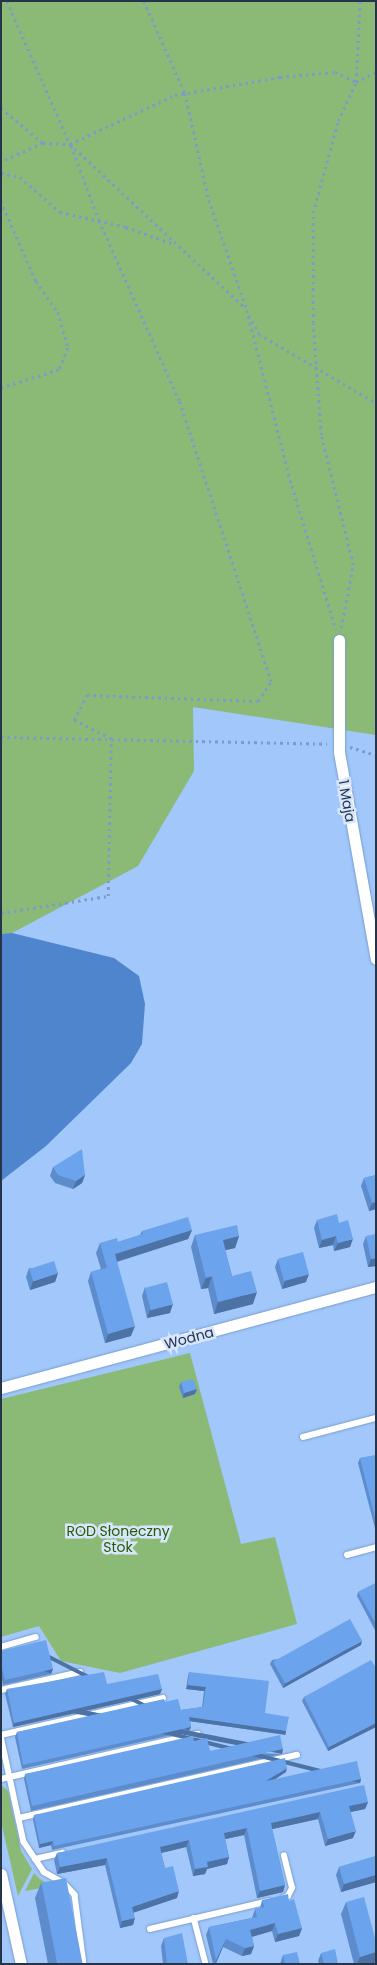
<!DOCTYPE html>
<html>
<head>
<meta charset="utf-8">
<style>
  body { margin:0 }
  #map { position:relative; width:377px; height:1965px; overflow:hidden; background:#a1c7fb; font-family:Poppins,sans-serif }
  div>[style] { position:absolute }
  .green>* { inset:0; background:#8aba75 }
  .water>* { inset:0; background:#4f85cd }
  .path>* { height:2.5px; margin-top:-1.25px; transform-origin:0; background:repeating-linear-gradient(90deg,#7c9bc5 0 2.5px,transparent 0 6.5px) }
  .roads { filter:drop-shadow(0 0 1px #789ccd) drop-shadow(0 0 1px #789ccd) }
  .lane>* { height:5.5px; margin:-2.75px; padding:0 2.75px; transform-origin:2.75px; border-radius:2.75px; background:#fff }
  .street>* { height:11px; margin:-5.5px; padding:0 5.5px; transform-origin:5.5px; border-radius:5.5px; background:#fff }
  .wall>* { inset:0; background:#5d8ccc }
  .shaded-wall>* { inset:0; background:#4c72a6; transform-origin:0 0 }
  .building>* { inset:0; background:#6ca3ed; transform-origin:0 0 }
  span { translate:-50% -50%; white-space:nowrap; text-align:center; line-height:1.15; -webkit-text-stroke:5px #d7e6fc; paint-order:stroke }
  .street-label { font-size:14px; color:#253448 }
  .park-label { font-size:14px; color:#285a01 }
  .frame { position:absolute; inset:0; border:2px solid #253448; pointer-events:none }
</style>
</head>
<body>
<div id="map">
  <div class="green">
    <i style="clip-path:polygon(1px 1px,376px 1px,376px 735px,193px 707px,194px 771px,138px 866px,12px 933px,1px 934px)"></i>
    <i style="clip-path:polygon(190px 1353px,241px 1544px,275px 1537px,297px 1624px,120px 1673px,61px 1661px,39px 1626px,1px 1637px,1px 1399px)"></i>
    <i style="clip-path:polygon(1px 1785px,8px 1791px,21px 1851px,32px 1869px,18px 1896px,1px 1821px)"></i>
    <i style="clip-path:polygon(34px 1873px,40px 1879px,52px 1886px,25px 1891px)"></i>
  </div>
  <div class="water">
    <i style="clip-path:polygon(12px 933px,114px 958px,139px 976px,145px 1004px,142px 1044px,131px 1063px,46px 1146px,1px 1181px,1px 934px)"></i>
  </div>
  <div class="path">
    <i style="left:7px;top:1px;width:156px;rotate:66.2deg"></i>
    <i style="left:70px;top:144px;width:240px;rotate:43.1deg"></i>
    <i style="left:144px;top:1px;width:101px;rotate:66deg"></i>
    <i style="left:185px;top:93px;width:110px;rotate:77.4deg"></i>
    <i style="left:209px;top:200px;width:116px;rotate:70.9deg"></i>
    <i style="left:247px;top:310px;width:182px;rotate:75.7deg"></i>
    <i style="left:292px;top:486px;width:150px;rotate:72.9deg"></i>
    <i style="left:1px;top:108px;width:55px;rotate:39.8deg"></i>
    <i style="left:43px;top:143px;width:46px;rotate:155.7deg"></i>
    <i style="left:43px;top:143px;width:27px;rotate:2deg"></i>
    <i style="left:70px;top:144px;width:116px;rotate:-25deg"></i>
    <i style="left:175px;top:95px;width:107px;rotate:-9.7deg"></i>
    <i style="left:280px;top:77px;width:55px;rotate:-5.2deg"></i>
    <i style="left:335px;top:72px;width:23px;rotate:25deg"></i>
    <i style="left:356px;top:82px;width:81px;rotate:-87.2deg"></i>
    <i style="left:1px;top:173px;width:19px;rotate:12deg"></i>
    <i style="left:20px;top:177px;width:53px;rotate:41.2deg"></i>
    <i style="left:60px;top:212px;width:68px;rotate:12.8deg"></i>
    <i style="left:126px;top:227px;width:51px;rotate:19.5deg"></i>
    <i style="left:1px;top:201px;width:87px;rotate:66.4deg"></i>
    <i style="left:36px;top:281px;width:38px;rotate:55deg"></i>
    <i style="left:58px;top:312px;width:37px;rotate:74deg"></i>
    <i style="left:68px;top:348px;width:24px;rotate:112deg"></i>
    <i style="left:59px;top:370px;width:61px;rotate:162.8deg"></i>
    <i style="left:249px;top:315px;width:21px;rotate:62deg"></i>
    <i style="left:259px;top:334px;width:136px;rotate:30.5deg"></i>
    <i style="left:341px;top:628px;width:64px;rotate:-79.2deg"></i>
    <i style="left:353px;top:565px;width:134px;rotate:-103.8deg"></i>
    <i style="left:321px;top:435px;width:112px;rotate:-94.1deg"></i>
    <i style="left:313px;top:323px;width:110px;rotate:-90deg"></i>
    <i style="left:313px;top:213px;width:95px;rotate:-74.8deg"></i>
    <i style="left:338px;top:121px;width:43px;rotate:-65.2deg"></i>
    <i style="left:356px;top:82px;width:22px;rotate:-27deg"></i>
    <i style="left:1px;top:737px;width:326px;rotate:1.2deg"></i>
    <i style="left:350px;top:747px;width:27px;rotate:17deg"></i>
    <i style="left:1px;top:913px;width:108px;rotate:-9deg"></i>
    <i style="left:108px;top:896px;width:157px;rotate:-88.9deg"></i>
    <i style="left:111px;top:739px;width:42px;rotate:-152.8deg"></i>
    <i style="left:74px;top:720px;width:28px;rotate:-63deg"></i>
    <i style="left:87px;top:695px;width:171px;rotate:2deg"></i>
    <i style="left:258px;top:701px;width:23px;rotate:-56deg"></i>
    <i style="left:271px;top:682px;width:296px;rotate:-108.1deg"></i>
    <i style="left:179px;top:401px;width:197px;rotate:-114deg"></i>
    <i style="left:99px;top:221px;width:82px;rotate:-110.6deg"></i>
  </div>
  <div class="roads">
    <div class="lane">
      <i style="left:303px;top:1437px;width:75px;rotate:-14.6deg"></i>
      <i style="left:347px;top:1555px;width:30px;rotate:-15deg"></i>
      <i style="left:1px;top:1647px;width:36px;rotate:-16deg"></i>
      <i style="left:1px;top:1690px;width:81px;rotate:-12.8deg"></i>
      <i style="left:1px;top:1735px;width:166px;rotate:-12.9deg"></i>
      <i style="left:1px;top:1736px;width:108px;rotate:77.8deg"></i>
      <i style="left:24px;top:1842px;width:36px;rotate:56deg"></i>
      <i style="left:44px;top:1872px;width:23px;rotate:29deg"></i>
      <i style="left:64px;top:1883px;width:16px;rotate:47deg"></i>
      <i style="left:75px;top:1895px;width:70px;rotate:82.6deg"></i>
      <i style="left:1px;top:1779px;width:202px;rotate:-12.9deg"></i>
      <i style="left:19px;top:1818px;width:285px;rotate:-12.8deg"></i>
      <i style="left:35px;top:1859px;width:28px;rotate:-13deg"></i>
      <i style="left:283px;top:1898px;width:5px;rotate:-22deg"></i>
      <i style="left:288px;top:1896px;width:9px;rotate:-63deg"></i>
      <i style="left:292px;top:1888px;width:33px;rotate:-104deg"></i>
      <i style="left:194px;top:1918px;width:48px;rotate:75.4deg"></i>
      <i style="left:150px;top:1929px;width:122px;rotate:-13.2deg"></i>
    </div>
    <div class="street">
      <i style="left:339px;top:640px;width:112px;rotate:90deg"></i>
      <i style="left:339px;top:752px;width:210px;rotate:79.9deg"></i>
      <i style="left:1px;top:1388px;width:388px;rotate:-15.1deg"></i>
      <i style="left:1px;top:1874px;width:92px;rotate:77.5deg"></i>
    </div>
  </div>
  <div class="wall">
    <i style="clip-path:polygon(53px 1167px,85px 1175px,82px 1183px,73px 1189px,55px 1183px,50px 1176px)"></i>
    <i style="clip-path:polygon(376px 1175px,376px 1209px,369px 1211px,361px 1186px,364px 1178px)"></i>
    <i style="clip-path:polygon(317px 1220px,339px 1223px,350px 1247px,334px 1251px,333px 1245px,319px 1248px,314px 1228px)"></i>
    <i style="clip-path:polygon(192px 1230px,188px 1239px,117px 1262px,131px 1336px,105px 1343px,88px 1281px,91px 1272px,101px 1269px,96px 1253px,100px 1243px,118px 1242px,140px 1235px,142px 1231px)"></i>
    <i style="clip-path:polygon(195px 1235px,239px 1236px,235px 1248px,225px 1250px,232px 1276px,253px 1304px,214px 1314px,208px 1288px,201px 1289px,191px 1247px)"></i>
    <i style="clip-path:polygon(366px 1236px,376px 1266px,368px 1267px,363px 1244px)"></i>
    <i style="clip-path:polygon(278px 1259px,306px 1282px,282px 1289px,275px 1267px)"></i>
    <i style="clip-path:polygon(29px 1268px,58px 1273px,55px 1282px,30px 1290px,26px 1277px)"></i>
    <i style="clip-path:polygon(145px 1287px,170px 1313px,147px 1318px,142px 1296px)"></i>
    <i style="clip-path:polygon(181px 1382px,197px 1389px,195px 1394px,183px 1398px,179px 1387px)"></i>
    <i style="clip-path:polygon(376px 1456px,376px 1532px,358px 1463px,360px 1458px)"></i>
    <i style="clip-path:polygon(376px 1583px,376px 1632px,357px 1596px,358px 1592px)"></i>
    <i style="clip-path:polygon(361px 1645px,283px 1688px,270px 1664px,272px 1660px)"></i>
    <i style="clip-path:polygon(1px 1651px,53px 1669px,51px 1674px,3px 1685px,1px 1676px)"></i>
    <i style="clip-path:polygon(376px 1668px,376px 1727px,328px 1751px,302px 1701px,304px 1697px)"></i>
    <i style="clip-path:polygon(189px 1672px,265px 1713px,286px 1731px,285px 1735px,190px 1721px,191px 1727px,189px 1731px,22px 1769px,15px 1737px,17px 1732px,165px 1702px,181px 1710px,202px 1707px,204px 1691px,186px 1689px,188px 1676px)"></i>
    <i style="clip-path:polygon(107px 1684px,162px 1689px,160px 1694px,13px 1727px,5px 1694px,7px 1689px)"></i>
    <i style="clip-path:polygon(194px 1741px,210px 1751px,282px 1754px,31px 1811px,24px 1779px,25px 1774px)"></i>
    <i style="clip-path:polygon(286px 1772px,274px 1779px,361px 1779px,360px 1783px,52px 1850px,51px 1845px,39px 1848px,33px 1820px,34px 1815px)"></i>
    <i style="clip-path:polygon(368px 1802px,365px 1809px,350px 1812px,353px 1838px,325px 1846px,318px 1819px,272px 1829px,285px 1885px,283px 1892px,257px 1898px,244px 1835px,225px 1839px,229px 1857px,227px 1864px,207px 1869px,205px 1874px,193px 1876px,186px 1847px,161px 1853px,165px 1868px,177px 1898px,134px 1912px,133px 1925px,120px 1928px,105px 1865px,57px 1874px,54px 1860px,57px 1853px)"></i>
    <i style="clip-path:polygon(376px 1856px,376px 1882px,341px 1892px,336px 1875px,339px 1867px)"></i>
    <i style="clip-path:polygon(41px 1883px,82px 1964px,48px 1964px,35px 1898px)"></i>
    <i style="clip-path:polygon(262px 1900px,289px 1901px,302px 1928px,299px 1936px,275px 1942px,272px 1931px,252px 1937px,254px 1946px,251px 1954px,242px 1956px,223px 1947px,216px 1964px,213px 1964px,206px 1935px,209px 1927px,252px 1918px,255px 1909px,260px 1908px)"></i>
    <i style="clip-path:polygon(346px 1902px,376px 1942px,376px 1959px,374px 1964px,354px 1964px,341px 1914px)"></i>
    <i style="clip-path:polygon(164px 1938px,188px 1964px,163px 1964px,161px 1946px)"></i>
    <i style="clip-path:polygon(321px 1953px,338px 1964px,319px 1964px,318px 1961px)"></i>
    <i style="clip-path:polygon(283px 1955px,300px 1964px,280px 1964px)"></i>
  </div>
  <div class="shaded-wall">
    <i style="clip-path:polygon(85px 1175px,82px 1183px,73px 1189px,76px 1181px)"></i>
    <i style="clip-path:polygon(376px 1202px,376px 1209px,369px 1211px,372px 1203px)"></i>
    <i style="clip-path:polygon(192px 1230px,188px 1239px,112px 1263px,115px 1254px)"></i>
    <i style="clip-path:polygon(239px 1236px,235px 1248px,218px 1252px,223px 1240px)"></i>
    <i style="clip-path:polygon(336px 1236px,333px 1245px,319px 1248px,322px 1240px)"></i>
    <i style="clip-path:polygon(353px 1239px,350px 1247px,334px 1251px,338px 1243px)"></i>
    <i style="clip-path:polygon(376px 1258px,376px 1266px,368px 1267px,371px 1259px)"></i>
    <i style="clip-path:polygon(58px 1273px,55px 1282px,30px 1290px,33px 1281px)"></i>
    <i style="clip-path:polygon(309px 1274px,306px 1282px,282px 1289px,285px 1281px)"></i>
    <i style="clip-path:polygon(212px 1276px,208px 1288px,201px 1289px,206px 1278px)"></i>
    <i style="clip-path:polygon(257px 1292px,253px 1304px,214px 1314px,218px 1302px)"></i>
    <i style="clip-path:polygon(173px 1304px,170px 1313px,147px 1318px,150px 1310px)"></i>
    <i style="clip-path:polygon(135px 1326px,131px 1336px,105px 1343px,108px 1334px)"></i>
    <i style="clip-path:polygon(197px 1389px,195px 1394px,183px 1398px,184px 1393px)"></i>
    <i style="clip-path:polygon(362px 1641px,361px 1645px,283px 1688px,285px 1683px)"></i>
    <i style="left:53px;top:1669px;width:5px;height:49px;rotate:112deg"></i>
    <i style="clip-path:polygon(188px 1685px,206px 1687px,204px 1691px,186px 1689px)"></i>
    <i style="clip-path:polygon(162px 1689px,160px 1694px,13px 1727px,14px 1723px)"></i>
    <i style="left:189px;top:1717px;width:98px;height:4px;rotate:8deg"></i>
    <i style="clip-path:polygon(376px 1723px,376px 1727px,328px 1751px,329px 1747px)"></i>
    <i style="left:191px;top:1727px;width:4px;height:172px;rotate:117deg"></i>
    <i style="left:283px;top:1749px;width:5px;height:257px;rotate:101deg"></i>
    <i style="clip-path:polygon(287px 1768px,286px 1772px,265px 1786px,266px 1781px)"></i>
    <i style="left:361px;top:1779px;width:4px;height:314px;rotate:104deg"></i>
    <i style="clip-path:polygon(368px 1802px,365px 1809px,346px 1813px,349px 1806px)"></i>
    <i style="clip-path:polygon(320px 1812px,318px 1819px,268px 1830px,271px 1823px)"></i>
    <i style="clip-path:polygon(247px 1828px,244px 1835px,221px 1840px,224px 1833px)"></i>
    <i style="clip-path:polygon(356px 1831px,353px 1838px,325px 1846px,328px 1839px)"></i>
    <i style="clip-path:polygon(189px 1840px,186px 1847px,157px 1854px,160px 1847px)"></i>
    <i style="clip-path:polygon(53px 1841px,51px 1845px,39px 1848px,40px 1844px)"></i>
    <i style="clip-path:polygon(229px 1857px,227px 1864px,207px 1869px,205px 1874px,193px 1876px,195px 1869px,207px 1862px)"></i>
    <i style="clip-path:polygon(107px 1858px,105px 1865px,57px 1874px,60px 1867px)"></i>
    <i style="clip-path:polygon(376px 1875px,376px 1882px,341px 1892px,344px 1884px)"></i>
    <i style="clip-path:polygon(285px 1885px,283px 1892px,257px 1898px,260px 1891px)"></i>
    <i style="clip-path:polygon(179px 1891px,177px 1898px,130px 1914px,132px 1907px)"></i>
    <i style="clip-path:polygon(135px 1918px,133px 1925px,120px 1928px,122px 1921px)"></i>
    <i style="clip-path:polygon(275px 1923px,272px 1931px,247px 1938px,250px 1930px)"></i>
    <i style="clip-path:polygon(302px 1928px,299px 1936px,275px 1942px,278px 1934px)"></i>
    <i style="clip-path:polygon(226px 1939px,223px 1947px,215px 1964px,216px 1960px)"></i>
    <i style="clip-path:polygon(254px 1946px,251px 1954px,242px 1956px,245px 1948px)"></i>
    <i style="clip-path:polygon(376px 1952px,376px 1959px,374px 1964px,357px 1964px,360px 1957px)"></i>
  </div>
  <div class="building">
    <i style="clip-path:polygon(82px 1149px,85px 1175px,76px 1181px,58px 1175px,53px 1167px)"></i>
    <i style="clip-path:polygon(376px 1175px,376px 1202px,372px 1203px,364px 1178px)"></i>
    <i style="clip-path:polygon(337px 1214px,339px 1223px,348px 1220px,353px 1239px,338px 1243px,336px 1236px,322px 1240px,317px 1220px)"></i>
    <i style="clip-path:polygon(188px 1217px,192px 1230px,115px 1254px,135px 1326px,108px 1334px,91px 1272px,107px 1268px,100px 1243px,117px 1238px,118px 1242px,143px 1234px,142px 1231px)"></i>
    <i style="clip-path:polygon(237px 1225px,239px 1236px,223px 1240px,232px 1276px,251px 1271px,257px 1292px,218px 1302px,212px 1276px,206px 1278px,195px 1235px)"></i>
    <i style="clip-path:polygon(376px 1234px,376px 1258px,371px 1259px,366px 1236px)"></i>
    <i style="left:303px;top:1252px;width:23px;height:26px;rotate:75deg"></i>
    <i style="left:54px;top:1261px;width:13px;height:26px;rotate:72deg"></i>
    <i style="left:167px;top:1282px;width:23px;height:23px;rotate:75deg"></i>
    <i style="clip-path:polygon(193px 1379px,197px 1389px,184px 1393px,181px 1382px)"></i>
    <i style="clip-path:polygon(375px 1455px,376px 1456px,376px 1522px,360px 1458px)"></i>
    <i style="clip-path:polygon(376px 1583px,376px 1624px,358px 1592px)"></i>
    <i style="left:350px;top:1619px;width:25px;height:88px;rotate:61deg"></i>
    <i style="clip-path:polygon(46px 1640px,53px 1669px,5px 1680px,1px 1665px,1px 1651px)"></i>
    <i style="clip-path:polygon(371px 1660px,376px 1668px,376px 1723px,329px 1747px,304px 1697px)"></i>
    <i style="clip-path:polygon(104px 1672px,107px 1684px,158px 1674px,162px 1689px,14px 1723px,7px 1689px)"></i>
    <i style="clip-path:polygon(189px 1672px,269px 1681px,265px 1713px,289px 1717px,286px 1731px,189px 1717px,191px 1727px,23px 1765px,17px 1732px,164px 1699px,165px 1702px,178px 1699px,181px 1710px,203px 1707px,206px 1687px,188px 1685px)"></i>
    <i style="clip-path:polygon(280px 1735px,283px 1749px,32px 1806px,25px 1774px,193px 1736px,194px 1741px,207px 1738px,210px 1751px)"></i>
    <i style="clip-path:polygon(285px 1758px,287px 1768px,266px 1781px,357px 1761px,361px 1779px,54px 1846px,53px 1841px,40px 1844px,34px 1815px)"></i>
    <i style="clip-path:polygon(364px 1785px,368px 1802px,349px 1806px,356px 1831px,328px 1839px,320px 1812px,271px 1823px,285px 1885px,260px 1891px,247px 1828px,224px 1833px,229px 1857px,207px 1862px,208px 1867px,195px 1869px,189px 1840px,160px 1847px,165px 1868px,173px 1866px,179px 1891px,132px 1907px,135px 1918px,122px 1921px,107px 1858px,60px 1867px,57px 1853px)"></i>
    <i style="clip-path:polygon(376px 1856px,376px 1875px,344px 1884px,339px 1867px)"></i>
    <i style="left:66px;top:1878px;width:87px;height:25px;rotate:79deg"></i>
    <i style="clip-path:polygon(288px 1894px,289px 1901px,294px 1899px,302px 1928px,278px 1934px,275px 1923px,250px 1930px,254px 1946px,245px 1948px,226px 1939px,216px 1960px,209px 1927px,257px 1917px,255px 1909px,264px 1907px,262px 1900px)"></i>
    <i style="clip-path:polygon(364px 1897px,376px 1942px,376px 1952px,360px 1957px,346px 1902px)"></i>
    <i style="clip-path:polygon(182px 1933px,188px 1964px,167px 1964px,164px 1938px)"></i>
    <i style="clip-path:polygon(335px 1949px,338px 1964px,324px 1964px,321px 1953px)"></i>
    <i style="clip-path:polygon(297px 1952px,300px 1964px,285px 1964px,283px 1955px)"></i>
  </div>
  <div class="street-label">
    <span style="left:347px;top:801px;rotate:80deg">1 Maja</span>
    <span style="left:189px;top:1338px;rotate:-15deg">Wodna</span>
  </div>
  <div class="park-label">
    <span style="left:118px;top:1539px">ROD Słoneczny<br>Stok</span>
  </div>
  <div class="frame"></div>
</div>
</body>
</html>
